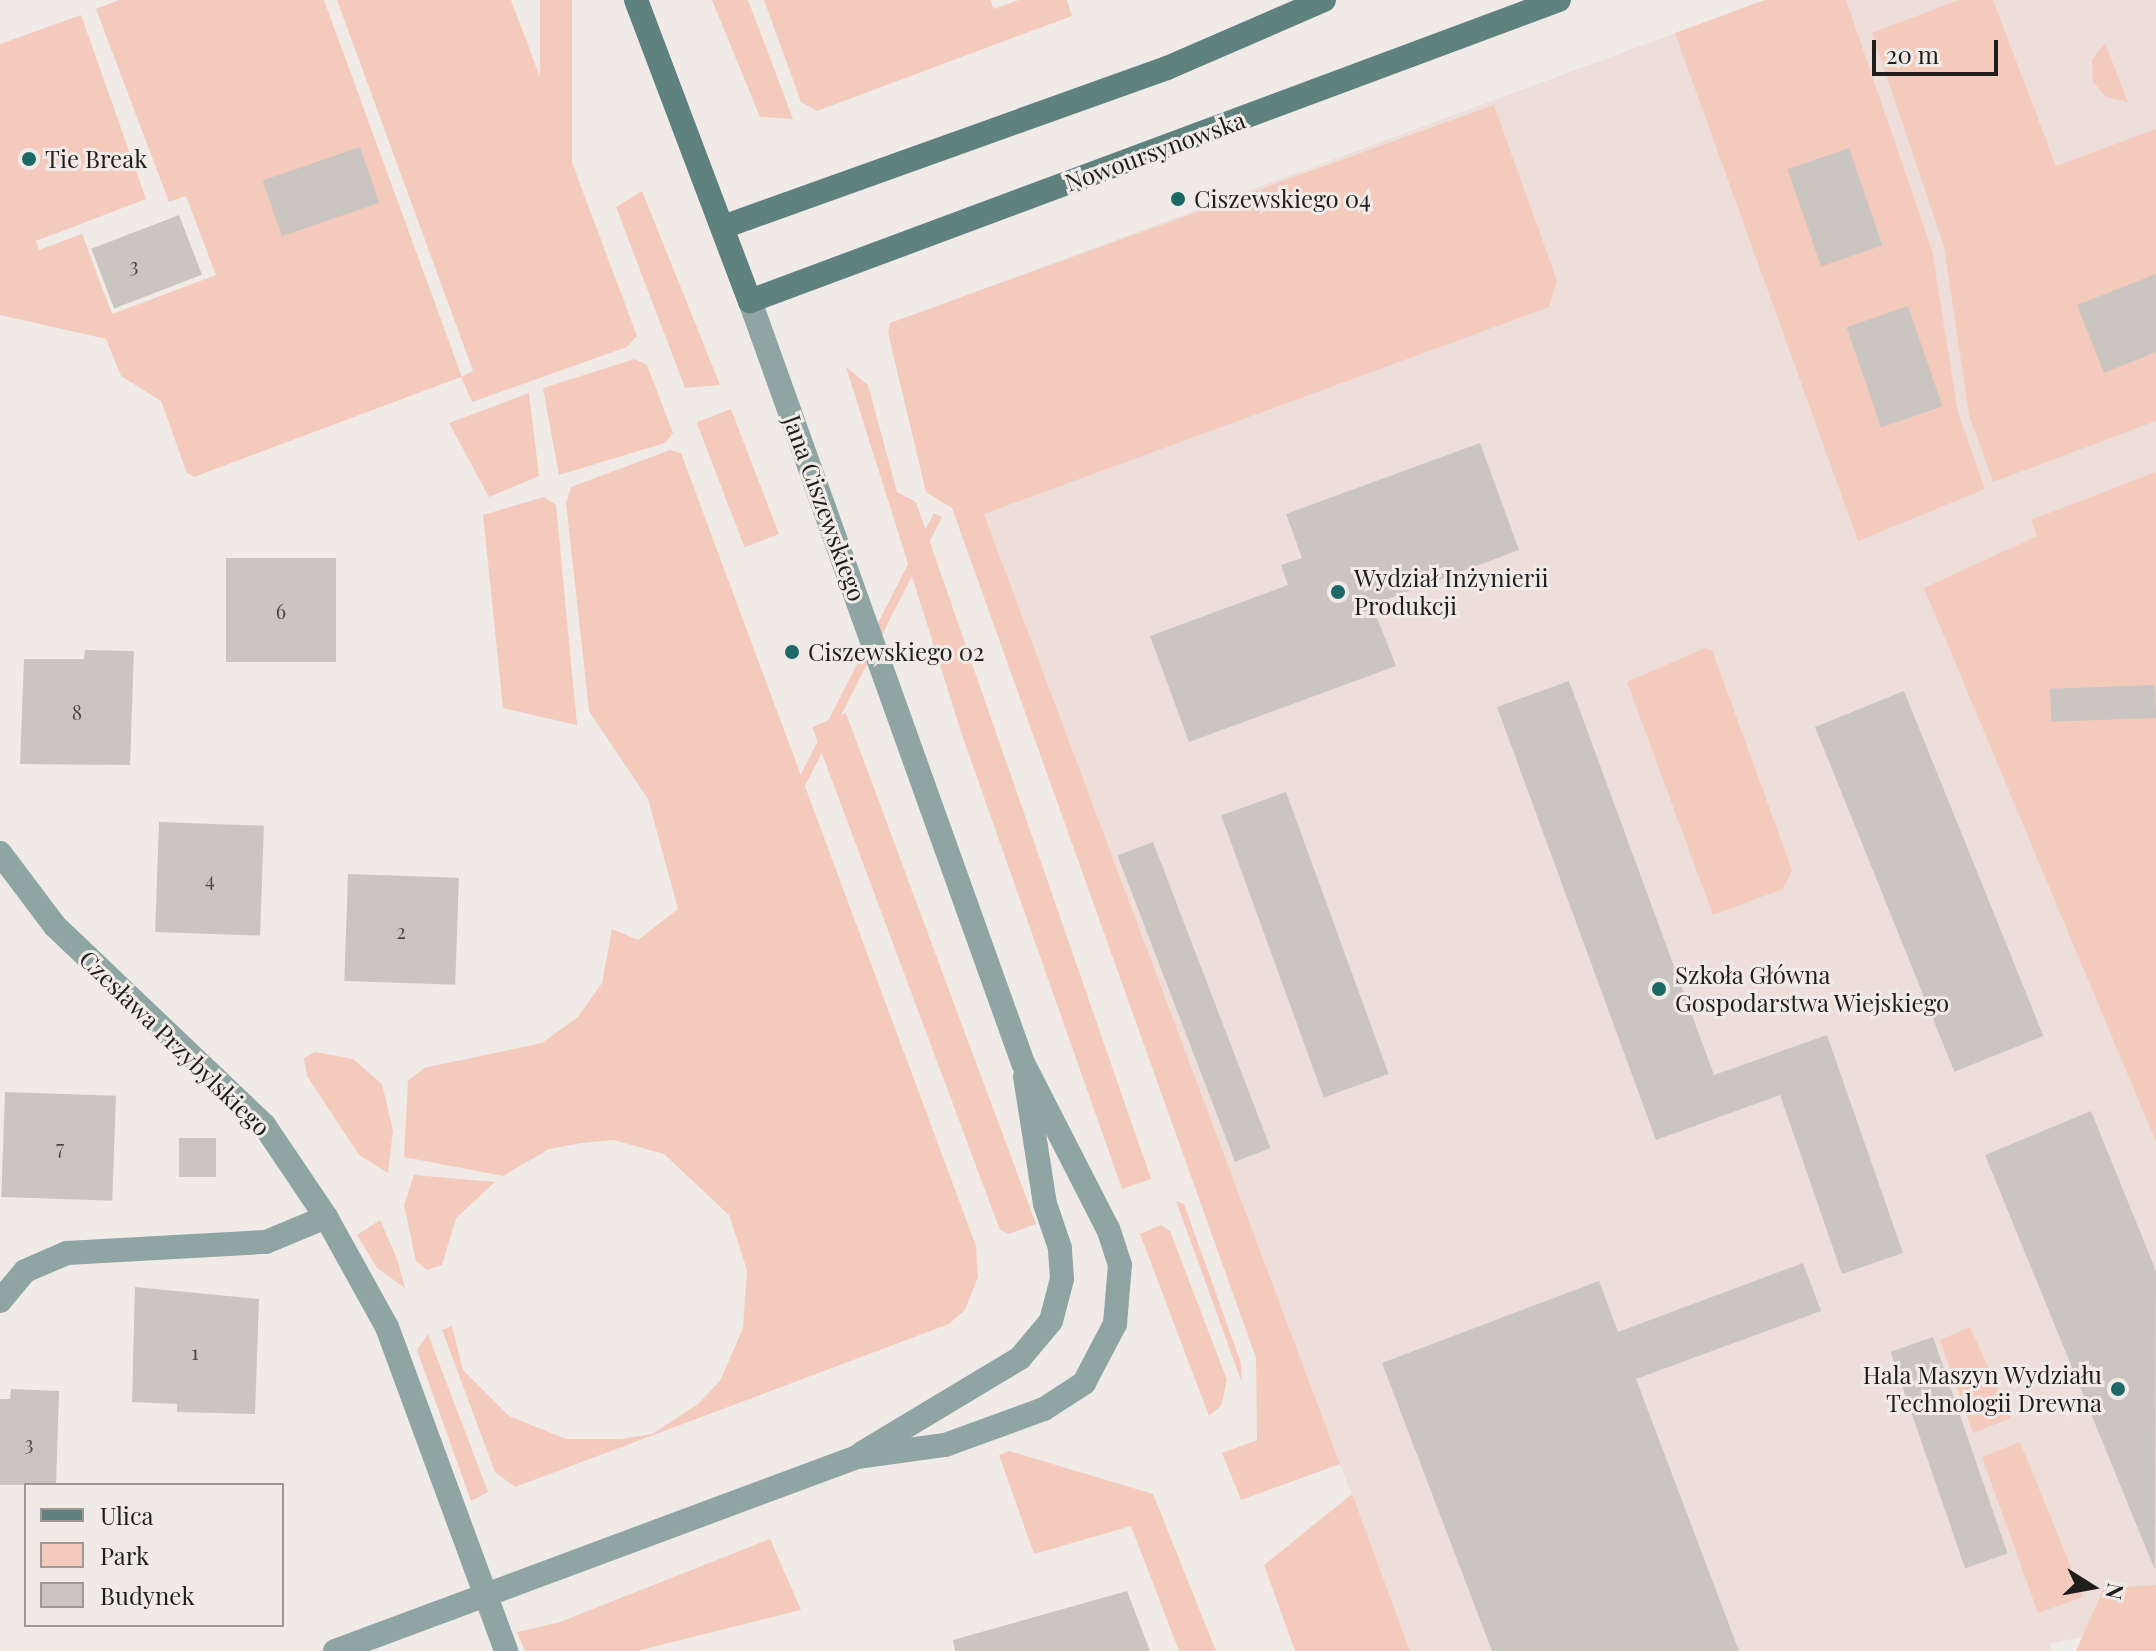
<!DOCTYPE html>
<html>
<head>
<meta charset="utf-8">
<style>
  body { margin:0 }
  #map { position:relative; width:2156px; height:1651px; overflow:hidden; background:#f1ebe8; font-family:"Playfair Display",serif }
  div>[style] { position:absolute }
  .built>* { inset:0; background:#edded9 }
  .green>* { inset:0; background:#f4cabc; transform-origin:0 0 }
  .building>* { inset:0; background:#cbc5c2; transform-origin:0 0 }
  .street>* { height:24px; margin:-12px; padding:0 12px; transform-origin:12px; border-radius:12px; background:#8ea5a3 }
  .secondary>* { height:24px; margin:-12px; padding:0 12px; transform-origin:12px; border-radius:12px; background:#5f827f }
  .dots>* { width:22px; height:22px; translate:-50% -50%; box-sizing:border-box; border:4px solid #f1ebe8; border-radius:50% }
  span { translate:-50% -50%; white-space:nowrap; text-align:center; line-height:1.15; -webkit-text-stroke:6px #f1ebe8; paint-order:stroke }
  .number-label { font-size:20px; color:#4b4846 }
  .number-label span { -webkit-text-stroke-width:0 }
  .street-label { font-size:24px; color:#201e1d }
  .poi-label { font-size:24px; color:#201e1d }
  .left { translate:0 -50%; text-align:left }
  .right { translate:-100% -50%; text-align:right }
  .legend { position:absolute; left:24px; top:1483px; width:260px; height:144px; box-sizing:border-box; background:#f1ebe8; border:2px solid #9d9997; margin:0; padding:10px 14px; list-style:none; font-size:24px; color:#201e1d }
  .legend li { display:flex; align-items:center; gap:16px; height:40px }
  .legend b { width:40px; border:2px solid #9d9997 }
  .north { position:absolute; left:2052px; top:1547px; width:80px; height:80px; -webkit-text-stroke:6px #f1ebe8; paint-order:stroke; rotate:101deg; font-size:22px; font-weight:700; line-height:32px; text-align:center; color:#201e1d }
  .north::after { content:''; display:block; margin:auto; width:28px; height:36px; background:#201e1d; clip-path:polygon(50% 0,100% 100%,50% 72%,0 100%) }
  .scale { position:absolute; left:1872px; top:40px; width:126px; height:36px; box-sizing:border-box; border:4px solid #201e1d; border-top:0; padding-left:10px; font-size:24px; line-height:28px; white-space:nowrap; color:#201e1d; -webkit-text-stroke:6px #f1ebe8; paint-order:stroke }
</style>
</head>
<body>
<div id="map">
  <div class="built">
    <i style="clip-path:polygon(1765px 0,2156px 0,2156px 1651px,2107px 1631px,2050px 1644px,2052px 1651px,1410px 1651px,928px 364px,961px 297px)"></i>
  </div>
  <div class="green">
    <i style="clip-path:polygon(119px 0,324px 0,462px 377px,473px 371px,337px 0,511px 0,637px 336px,627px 347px,472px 402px,461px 377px,194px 477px,187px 473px,161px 401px,121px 376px,106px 339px,0 315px,0 44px,81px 15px,146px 199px,36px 241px,39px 250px,82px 234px,112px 314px,216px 275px,186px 196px,169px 202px,96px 9px)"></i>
    <i style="left:540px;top:0;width:32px;height:182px"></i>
    <i style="clip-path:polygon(712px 0,748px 0,793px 119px,760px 117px)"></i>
    <i style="clip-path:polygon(764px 0,990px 0,994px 9px,1019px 0,1067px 0,1072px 16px,817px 111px,801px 102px)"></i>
    <i style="clip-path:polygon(1765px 0,1846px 0,1932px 250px,1958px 413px,1985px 489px,1858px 541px,1675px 33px)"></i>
    <i style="clip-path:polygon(1959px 0,1993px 0,2056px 166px,2156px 129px,2156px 421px,1993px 482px,1969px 415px,1944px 246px,1872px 33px)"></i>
    <i style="clip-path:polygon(2105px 43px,2128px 102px,2106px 97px,2093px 82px,2092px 60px)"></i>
    <i style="clip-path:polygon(1494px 105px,1557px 281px,1549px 307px,984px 514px,1340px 1464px,1241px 1500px,1222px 1453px,1257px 1440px,1256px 1358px,952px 508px,926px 492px,888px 333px,890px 323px)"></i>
    <i style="clip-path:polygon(642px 191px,720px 385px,685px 388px,616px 207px)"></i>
    <i style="clip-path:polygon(635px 359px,647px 365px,673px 433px,665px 443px,559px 475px,543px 388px)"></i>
    <i style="clip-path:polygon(846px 367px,868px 385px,897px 492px,916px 502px,1151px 1179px,1122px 1189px,962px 735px)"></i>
    <i style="clip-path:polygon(529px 393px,539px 476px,489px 497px,449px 423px)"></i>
    <i style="left:731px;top:409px;width:134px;height:37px;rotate:69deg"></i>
    <i style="clip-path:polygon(670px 450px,681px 453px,976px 1246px,978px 1277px,965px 1310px,949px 1324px,515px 1487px,495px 1472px,442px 1330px,452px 1326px,463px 1370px,509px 1416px,566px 1439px,621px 1439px,652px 1434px,698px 1404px,720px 1381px,743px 1328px,747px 1270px,729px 1215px,664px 1154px,614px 1140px,582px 1143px,549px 1149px,503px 1176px,404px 1157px,408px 1081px,424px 1068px,542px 1043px,578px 1017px,602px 983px,612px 929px,638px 940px,678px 909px,648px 799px,589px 711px,566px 503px,571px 487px)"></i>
    <i style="clip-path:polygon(2156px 472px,2156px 1142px,1924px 588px,2037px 536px,2031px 520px)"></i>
    <i style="clip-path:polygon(544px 497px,556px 505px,577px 725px,503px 708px,483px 515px)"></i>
    <i style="left:934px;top:513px;width:9px;height:699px;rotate:27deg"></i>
    <i style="clip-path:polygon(1705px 648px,1712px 650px,1792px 870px,1783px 889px,1713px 915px,1627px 682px)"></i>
    <i style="clip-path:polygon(846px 713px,1036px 1224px,1009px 1234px,1000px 1230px,812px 727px)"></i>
    <i style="clip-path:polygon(315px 1052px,353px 1059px,382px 1084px,393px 1131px,388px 1173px,359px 1155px,307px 1076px,304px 1058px)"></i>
    <i style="clip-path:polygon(414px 1175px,495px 1182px,456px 1218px,442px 1265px,427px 1270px,416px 1261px,404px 1205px)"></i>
    <i style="clip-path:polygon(1176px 1201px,1184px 1204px,1241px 1363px,1242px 1383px)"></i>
    <i style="clip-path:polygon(380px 1220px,397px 1259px,405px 1288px,377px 1268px,357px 1235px)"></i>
    <i style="clip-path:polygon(1161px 1225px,1170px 1231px,1227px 1380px,1221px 1406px,1209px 1416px,1140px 1234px)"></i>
    <i style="clip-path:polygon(1970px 1327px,2011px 1418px,1973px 1433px,1940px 1340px)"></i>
    <i style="clip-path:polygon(428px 1334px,488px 1492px,471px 1501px,417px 1350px)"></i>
    <i style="clip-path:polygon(2020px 1442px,2083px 1597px,2038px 1613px,1982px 1457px)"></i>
    <i style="clip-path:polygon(1009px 1451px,1153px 1494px,1216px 1651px,1179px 1651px,1131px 1526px,1034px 1554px,999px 1455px)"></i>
    <i style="clip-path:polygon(1352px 1494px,1410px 1651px,1295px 1651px,1264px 1565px)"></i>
    <i style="clip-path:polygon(770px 1539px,801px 1610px,637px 1651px,525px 1651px,517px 1632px,560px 1622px)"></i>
    <i style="clip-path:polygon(2156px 1585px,2156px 1651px,2076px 1651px,2104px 1588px)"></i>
  </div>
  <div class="building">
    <i style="left:360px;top:147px;width:59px;height:103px;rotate:71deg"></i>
    <i style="left:1849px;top:148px;width:103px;height:65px;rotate:71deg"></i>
    <i style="left:179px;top:215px;width:64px;height:94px;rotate:69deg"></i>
    <i style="clip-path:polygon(2156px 274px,2156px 352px,2104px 373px,2077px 305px)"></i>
    <i style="left:1908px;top:306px;width:106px;height:65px;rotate:71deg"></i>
    <i style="clip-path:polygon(1480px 443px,1519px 550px,1372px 605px,1396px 666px,1189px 742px,1150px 636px,1288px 585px,1281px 565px,1302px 558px,1286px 514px)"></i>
    <i style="left:226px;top:558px;width:110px;height:104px"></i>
    <i style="clip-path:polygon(85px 650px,134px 651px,130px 765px,20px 764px,24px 659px,84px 659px)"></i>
    <i style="clip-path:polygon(1569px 681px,1714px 1075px,1827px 1035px,1903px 1253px,1842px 1274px,1780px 1095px,1656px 1140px,1497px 707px)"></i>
    <i style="left:2155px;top:685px;width:33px;height:105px;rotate:88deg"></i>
    <i style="left:1904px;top:691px;width:372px;height:96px;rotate:68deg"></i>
    <i style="left:1286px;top:792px;width:300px;height:69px;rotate:70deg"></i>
    <i style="left:159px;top:822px;width:105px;height:110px;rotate:2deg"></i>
    <i style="left:1153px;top:842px;width:328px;height:38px;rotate:69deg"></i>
    <i style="left:348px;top:874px;width:111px;height:107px;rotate:2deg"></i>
    <i style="left:5px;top:1092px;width:111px;height:105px;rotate:2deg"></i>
    <i style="clip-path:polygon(2091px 1111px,2156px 1271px,2155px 1570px,1985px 1155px)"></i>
    <i style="left:179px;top:1138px;width:37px;height:39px"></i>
    <i style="clip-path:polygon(1803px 1263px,1821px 1311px,1636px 1379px,1739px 1651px,1492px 1651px,1382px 1363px,1599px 1281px,1618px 1332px)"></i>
    <i style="clip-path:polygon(135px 1287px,259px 1299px,255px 1414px,177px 1412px,177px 1404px,132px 1402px)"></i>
    <i style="left:1933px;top:1337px;width:229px;height:45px;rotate:71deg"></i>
    <i style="clip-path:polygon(11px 1389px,59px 1391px,56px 1485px,0 1485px,0 1399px,10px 1399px)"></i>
    <i style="clip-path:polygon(1127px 1591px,1150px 1651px,955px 1651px,953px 1640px)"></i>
  </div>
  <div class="street">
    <i style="left:0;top:853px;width:91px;rotate:53deg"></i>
    <i style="left:55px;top:926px;width:289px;rotate:43.6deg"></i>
    <i style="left:264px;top:1125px;width:111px;rotate:56deg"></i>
    <i style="left:326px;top:1217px;width:126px;rotate:61deg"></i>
    <i style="left:387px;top:1327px;width:345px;rotate:69.8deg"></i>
    <i style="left:0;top:1301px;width:39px;rotate:-50deg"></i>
    <i style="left:25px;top:1271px;width:46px;rotate:-23.2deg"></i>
    <i style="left:67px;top:1253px;width:199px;rotate:-3.2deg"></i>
    <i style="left:266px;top:1242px;width:65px;rotate:-22.6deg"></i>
    <i style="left:862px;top:1453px;width:184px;rotate:-31deg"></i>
    <i style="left:1020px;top:1358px;width:48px;rotate:-50deg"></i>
    <i style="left:1051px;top:1321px;width:43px;rotate:-75.3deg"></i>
    <i style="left:1062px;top:1279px;width:31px;rotate:-94deg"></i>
    <i style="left:1060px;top:1248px;width:46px;rotate:-108.8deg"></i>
    <i style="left:1045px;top:1204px;width:129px;rotate:-98.9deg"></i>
    <i style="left:335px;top:1651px;width:557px;rotate:-20.39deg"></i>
    <i style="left:857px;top:1457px;width:89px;rotate:-7.8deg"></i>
    <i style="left:945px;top:1445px;width:105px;rotate:-20deg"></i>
    <i style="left:1044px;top:1409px;width:48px;rotate:-33deg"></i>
    <i style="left:1084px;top:1383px;width:67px;rotate:-62.3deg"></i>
    <i style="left:1115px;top:1324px;width:59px;rotate:-85.2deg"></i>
    <i style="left:1120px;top:1265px;width:38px;rotate:-108deg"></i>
    <i style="left:1108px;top:1229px;width:186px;rotate:-117.1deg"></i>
    <i style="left:1023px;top:1063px;width:809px;rotate:-109.71deg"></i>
  </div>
  <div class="secondary">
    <i style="left:636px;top:0;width:322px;rotate:69.3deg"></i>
    <i style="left:750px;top:301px;width:863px;rotate:-20.41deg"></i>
    <i style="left:723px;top:227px;width:472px;rotate:-19.7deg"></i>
    <i style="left:1167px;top:68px;width:171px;rotate:-23.4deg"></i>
  </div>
  <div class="dots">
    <i style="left:29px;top:159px;background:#1b6865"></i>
    <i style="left:1178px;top:199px;background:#1b6865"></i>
    <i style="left:1338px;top:592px;background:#1b6865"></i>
    <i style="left:792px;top:652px;background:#1b6865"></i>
    <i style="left:1659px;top:989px;background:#1b6865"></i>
    <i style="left:2118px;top:1389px;background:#1b6865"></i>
  </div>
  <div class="number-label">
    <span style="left:134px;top:264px">3</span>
    <span style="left:281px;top:610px">6</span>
    <span style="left:77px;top:711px">8</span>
    <span style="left:210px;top:878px">4</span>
    <span style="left:401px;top:930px">2</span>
    <span style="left:60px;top:1146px">7</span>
    <span style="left:195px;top:1351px">1</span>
    <span style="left:29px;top:1442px">3</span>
  </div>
  <div class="street-label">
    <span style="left:1155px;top:151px;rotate:-20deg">Nowoursynowska</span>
    <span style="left:825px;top:508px;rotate:70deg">Jana Ciszewskiego</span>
    <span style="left:175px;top:1043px;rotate:44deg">Czesława Przybylskiego</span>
  </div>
  <div class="poi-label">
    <span class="left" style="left:45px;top:159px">Tie Break</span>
    <span class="left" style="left:1194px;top:199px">Ciszewskiego 04</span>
    <span class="left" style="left:1354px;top:592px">Wydział Inżynierii<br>Produkcji</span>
    <span class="left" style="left:808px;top:652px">Ciszewskiego 02</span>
    <span class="left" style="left:1675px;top:989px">Szkoła Główna<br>Gospodarstwa Wiejskiego</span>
    <span class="right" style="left:2102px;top:1389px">Hala Maszyn Wydziału<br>Technologii Drewna</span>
  </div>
  <ul class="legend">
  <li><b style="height:10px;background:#5f827f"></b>Ulica</li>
  <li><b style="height:22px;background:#f4cabc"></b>Park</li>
  <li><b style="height:22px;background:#cbc5c2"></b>Budynek</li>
  </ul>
  <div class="north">N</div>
  <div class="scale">20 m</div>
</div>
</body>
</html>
